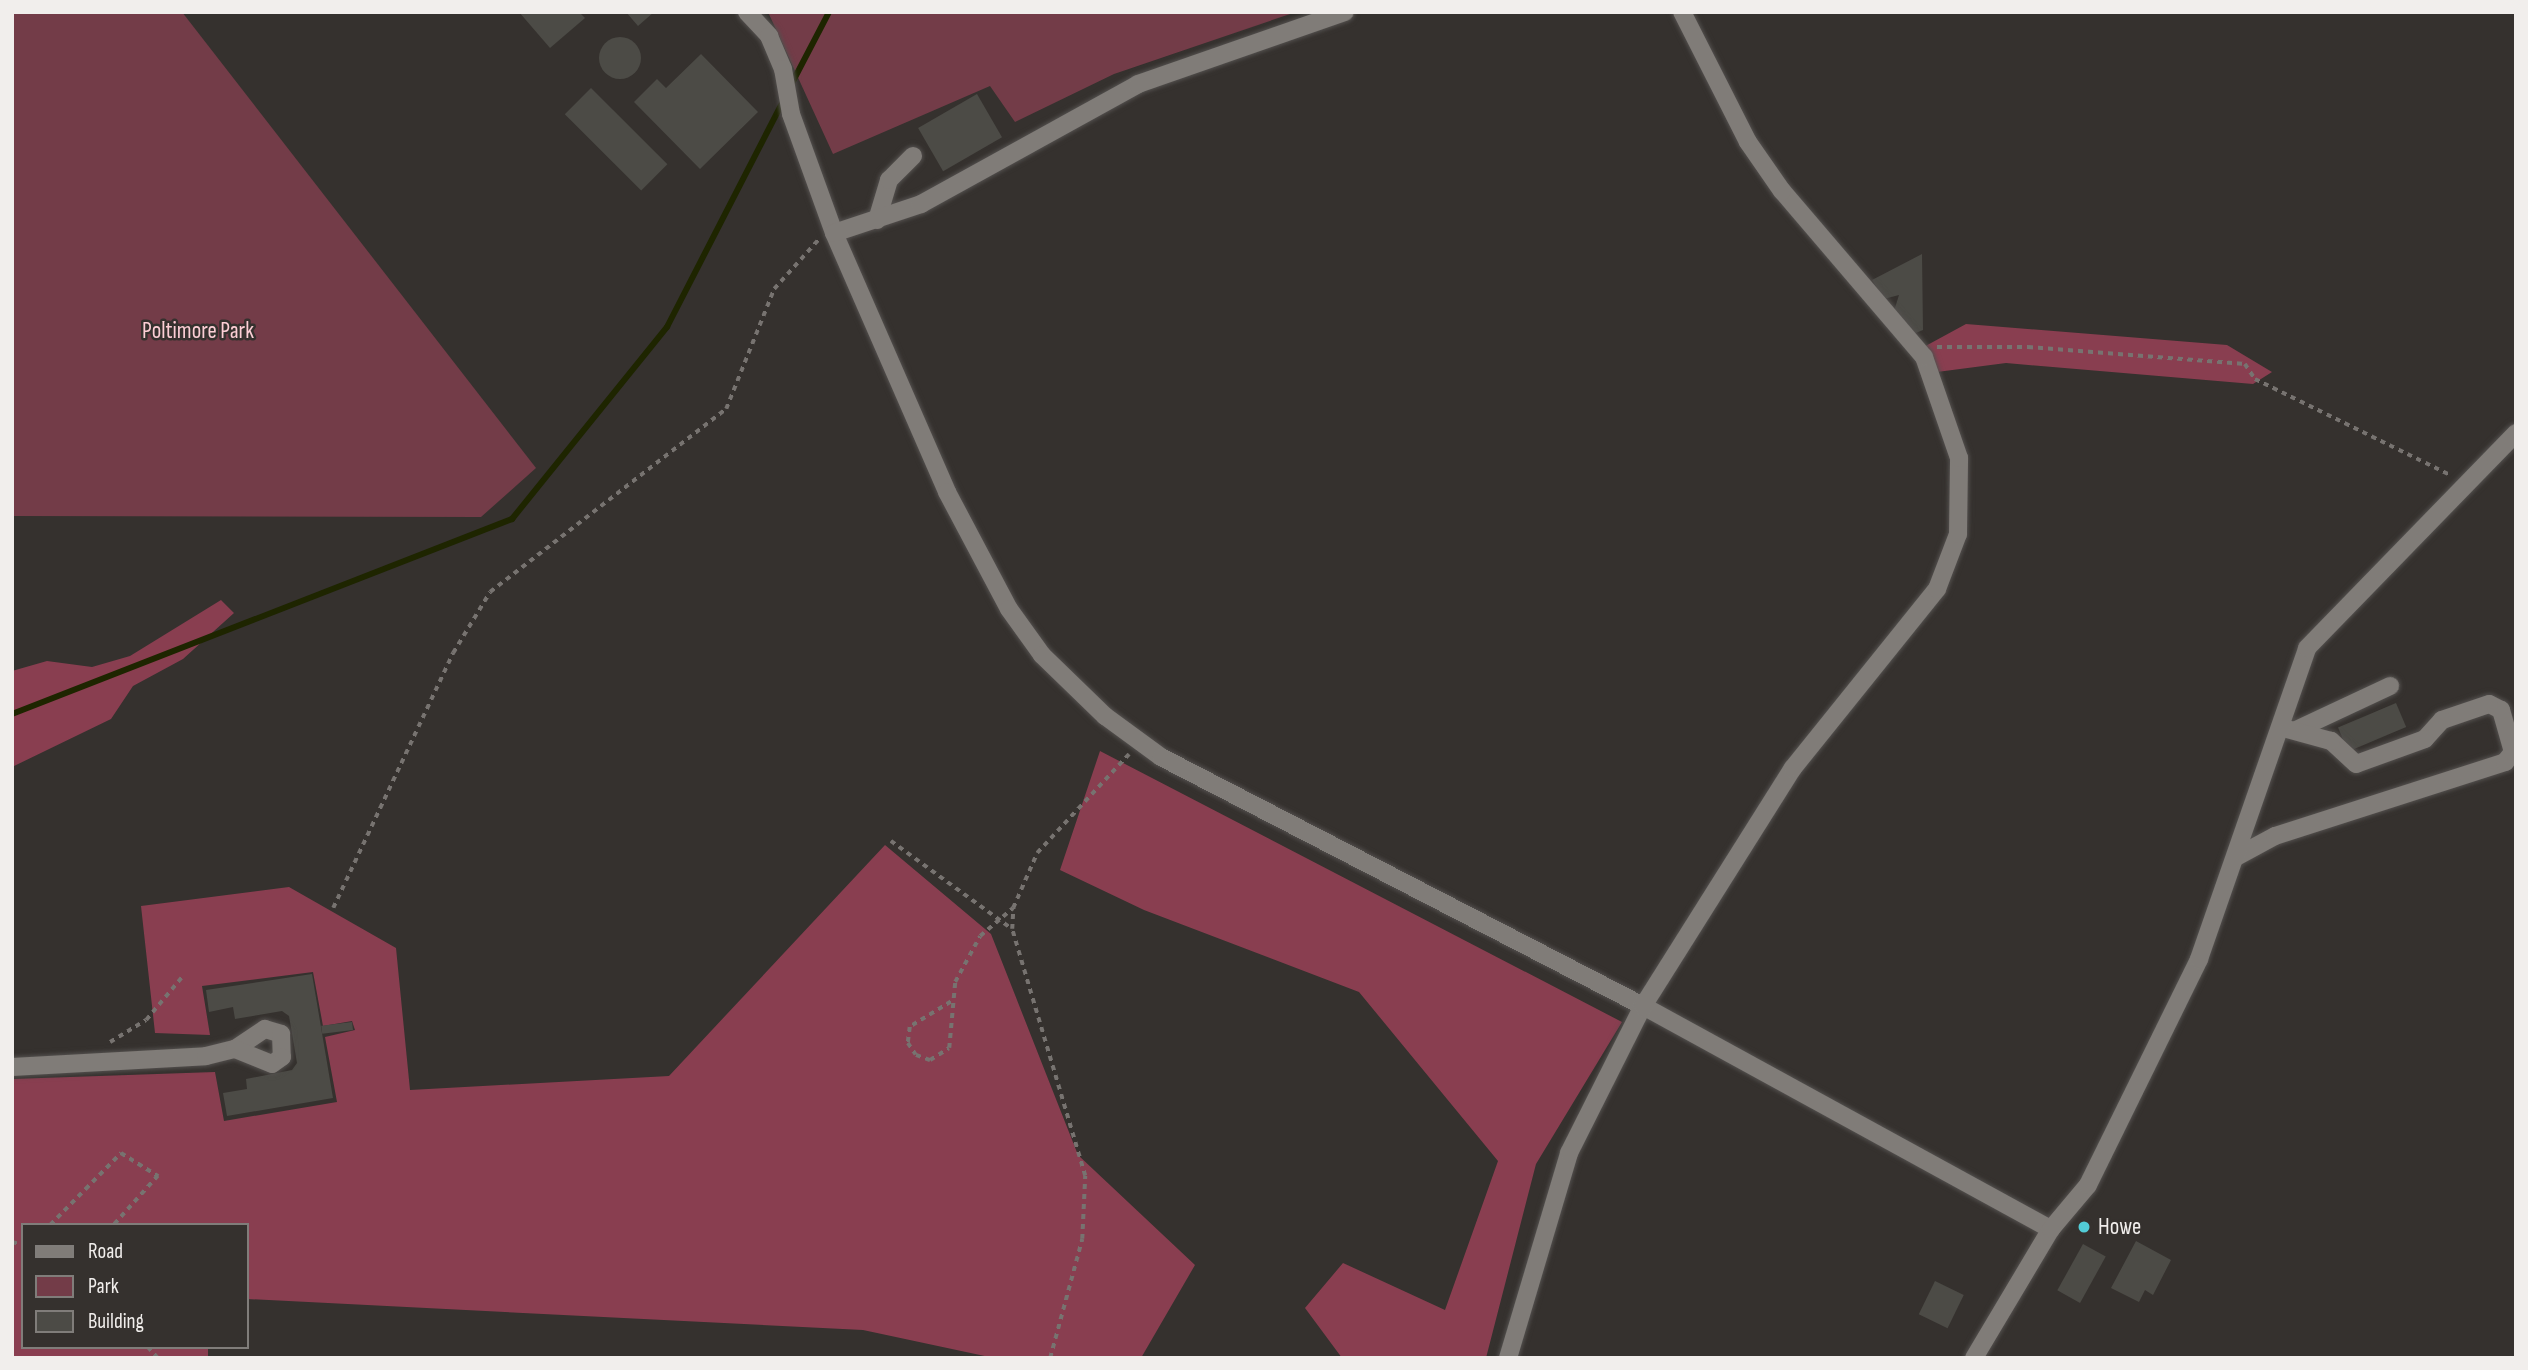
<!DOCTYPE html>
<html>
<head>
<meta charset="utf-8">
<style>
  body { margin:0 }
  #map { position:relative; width:2528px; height:1370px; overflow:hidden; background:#35312e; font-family:"Sofia Sans Condensed",sans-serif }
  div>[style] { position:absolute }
  .green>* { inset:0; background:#733c48 }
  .forest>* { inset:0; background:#893e50 }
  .stream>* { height:6px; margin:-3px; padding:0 3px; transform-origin:3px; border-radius:3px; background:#1e2500 }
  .building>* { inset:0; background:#4c4b46; transform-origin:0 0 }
  .round { border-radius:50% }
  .path>* { height:3.5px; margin-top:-1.75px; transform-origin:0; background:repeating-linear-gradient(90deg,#777370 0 5px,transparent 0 10px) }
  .roads { filter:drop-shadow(0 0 2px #53504e) drop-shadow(0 0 2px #53504e) }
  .minor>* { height:18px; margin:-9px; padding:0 9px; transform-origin:9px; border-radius:9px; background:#807c78 }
  .dots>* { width:19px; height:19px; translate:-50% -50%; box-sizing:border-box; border:4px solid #35312e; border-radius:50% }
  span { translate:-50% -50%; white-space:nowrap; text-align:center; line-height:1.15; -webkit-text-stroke:5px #35312e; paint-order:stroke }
  .park-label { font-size:23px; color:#fcced5 }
  .poi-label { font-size:23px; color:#f1eeec }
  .left { translate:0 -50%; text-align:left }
  .frame { position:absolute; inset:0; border:14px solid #f1eeec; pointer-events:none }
  .legend { position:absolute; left:21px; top:1223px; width:228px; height:126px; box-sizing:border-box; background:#35312e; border:2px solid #807d7a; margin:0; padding:9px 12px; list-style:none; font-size:21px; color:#f1eeec }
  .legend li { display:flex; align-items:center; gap:14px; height:35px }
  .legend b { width:35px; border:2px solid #807d7a }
</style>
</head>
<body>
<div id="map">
  <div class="green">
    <i style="clip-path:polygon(12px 12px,182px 12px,536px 468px,481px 517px,12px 516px)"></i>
    <i style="clip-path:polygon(768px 12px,1296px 12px,1114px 74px,1015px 122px,990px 86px,833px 154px)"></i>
  </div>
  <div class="forest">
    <i style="clip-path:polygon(1966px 324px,2227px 345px,2272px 372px,2253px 384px,2006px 363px,1937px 372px,1920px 349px)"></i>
    <i style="clip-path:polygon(221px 600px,234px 613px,183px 659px,133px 686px,111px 719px,12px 767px,12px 671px,47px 661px,92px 667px,130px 656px)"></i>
    <i style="clip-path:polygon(1100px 751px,1622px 1022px,1536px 1164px,1486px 1358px,1342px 1358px,1305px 1308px,1343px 1263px,1445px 1310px,1498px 1161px,1359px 992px,1144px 910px,1060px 870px)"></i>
    <i style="clip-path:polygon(885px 845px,991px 934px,1078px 1155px,1195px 1265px,1141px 1358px,994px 1358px,863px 1330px,247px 1299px,247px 1225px,23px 1225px,23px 1347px,208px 1347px,208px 1358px,12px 1358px,12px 1079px,215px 1072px,224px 1121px,337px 1102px,325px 1037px,355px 1030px,352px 1021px,323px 1026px,313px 972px,202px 986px,210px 1035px,155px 1033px,141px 906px,289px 887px,396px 948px,410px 1090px,669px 1076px)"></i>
  </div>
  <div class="stream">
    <i style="left:791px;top:85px;width:82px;rotate:-62.5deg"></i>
    <i style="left:12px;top:714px;width:537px;rotate:-21.31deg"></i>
    <i style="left:512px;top:519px;width:247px;rotate:-51.1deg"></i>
    <i style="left:667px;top:327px;width:254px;rotate:-62.8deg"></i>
  </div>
  <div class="building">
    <i style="clip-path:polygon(519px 12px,579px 12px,585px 18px,550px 48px)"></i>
    <i style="clip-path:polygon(626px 12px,654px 12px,638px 26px)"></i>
    <i class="round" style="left:599px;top:37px;width:42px;height:42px"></i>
    <i style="clip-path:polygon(701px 54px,758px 112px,700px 169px,634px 102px,657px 79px,666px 88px)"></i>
    <i style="left:591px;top:88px;width:108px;height:37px;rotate:45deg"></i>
    <i style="left:977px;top:94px;width:50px;height:68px;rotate:60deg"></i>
    <i style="clip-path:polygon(1922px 254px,1923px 330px,1911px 335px,1893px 314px,1899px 295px,1884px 299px,1872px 280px)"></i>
    <i style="left:2396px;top:703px;width:26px;height:63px;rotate:67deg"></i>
    <i style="clip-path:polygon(312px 974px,333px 1098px,227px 1116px,223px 1093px,247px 1089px,246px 1079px,292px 1070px,297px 1063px,289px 1016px,282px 1011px,235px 1019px,233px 1007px,209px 1012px,206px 990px)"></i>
    <i style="left:352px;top:1022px;width:8px;height:31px;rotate:83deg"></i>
    <i style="clip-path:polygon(2136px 1241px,2171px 1260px,2153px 1295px,2145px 1290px,2139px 1302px,2111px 1288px)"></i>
    <i style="left:2083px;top:1244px;width:26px;height:53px;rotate:29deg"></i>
    <i style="left:1935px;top:1281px;width:32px;height:37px;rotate:26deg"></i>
  </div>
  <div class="path">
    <i style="left:1937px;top:347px;width:91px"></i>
    <i style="left:2028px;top:347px;width:218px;rotate:4.5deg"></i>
    <i style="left:2245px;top:364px;width:18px;rotate:56deg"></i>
    <i style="left:2255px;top:379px;width:217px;rotate:26.2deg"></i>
    <i style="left:891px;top:841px;width:150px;rotate:36deg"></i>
    <i style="left:333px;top:908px;width:282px;rotate:-64.8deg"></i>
    <i style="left:453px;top:653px;width:71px;rotate:-58.8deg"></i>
    <i style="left:490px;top:592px;width:299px;rotate:-37.8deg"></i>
    <i style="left:726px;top:409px;width:129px;rotate:-68.2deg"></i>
    <i style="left:774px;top:289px;width:67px;rotate:-48deg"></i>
    <i style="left:951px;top:1002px;width:48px;rotate:148.6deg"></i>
    <i style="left:910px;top:1027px;width:16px;rotate:97deg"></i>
    <i style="left:908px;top:1043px;width:14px;rotate:56deg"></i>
    <i style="left:916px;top:1055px;width:15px;rotate:20deg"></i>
    <i style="left:930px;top:1060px;width:22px;rotate:-32deg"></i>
    <i style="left:949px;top:1048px;width:66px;rotate:-84.8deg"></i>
    <i style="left:955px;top:982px;width:52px;rotate:-61.5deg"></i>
    <i style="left:980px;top:936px;width:43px;rotate:-40.3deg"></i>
    <i style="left:110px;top:1042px;width:42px;rotate:-31.4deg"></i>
    <i style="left:146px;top:1020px;width:56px;rotate:-50.1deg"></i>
    <i style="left:50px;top:1225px;width:101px;rotate:-45.4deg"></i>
    <i style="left:121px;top:1153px;width:44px;rotate:31.9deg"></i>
    <i style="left:158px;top:1176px;width:66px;rotate:131.9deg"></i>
    <i style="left:12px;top:1242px;width:11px;rotate:15deg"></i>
    <i style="left:148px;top:1347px;width:15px;rotate:48deg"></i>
    <i style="left:1050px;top:1358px;width:123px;rotate:-74.9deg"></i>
    <i style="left:1082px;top:1239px;width:63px;rotate:-87.3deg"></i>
    <i style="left:1085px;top:1176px;width:258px;rotate:-106.5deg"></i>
    <i style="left:1012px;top:929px;width:21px;rotate:-87deg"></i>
    <i style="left:1013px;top:908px;width:60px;rotate:-66.4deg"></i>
    <i style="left:1037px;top:853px;width:135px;rotate:-47.1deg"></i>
  </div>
  <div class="roads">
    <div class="minor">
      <i style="left:747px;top:12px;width:33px;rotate:47deg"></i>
      <i style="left:769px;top:36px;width:36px;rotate:67deg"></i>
      <i style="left:783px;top:69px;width:46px;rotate:79.9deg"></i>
      <i style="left:791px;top:114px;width:127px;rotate:70.1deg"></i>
      <i style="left:834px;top:233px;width:283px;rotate:66.4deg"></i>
      <i style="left:947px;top:492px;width:132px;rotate:62.1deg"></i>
      <i style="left:1009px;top:609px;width:57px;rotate:54.3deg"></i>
      <i style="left:1042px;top:655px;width:88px;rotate:44.1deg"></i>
      <i style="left:1105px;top:716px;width:69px;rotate:36.2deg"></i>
      <i style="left:1161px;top:757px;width:543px;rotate:27.32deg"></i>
      <i style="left:1643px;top:1006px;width:465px;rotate:28.7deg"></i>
      <i style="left:877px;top:220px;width:42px;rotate:-73.3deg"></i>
      <i style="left:889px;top:180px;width:34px;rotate:-45deg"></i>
      <i style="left:834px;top:233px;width:92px;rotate:-18.4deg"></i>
      <i style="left:921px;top:204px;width:248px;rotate:-28.9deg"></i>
      <i style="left:1138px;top:84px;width:219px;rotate:-19.2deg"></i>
      <i style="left:2296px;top:730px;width:104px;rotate:-25.1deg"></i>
      <i style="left:2236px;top:857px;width:44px;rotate:-28.3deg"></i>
      <i style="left:2275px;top:836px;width:242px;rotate:-17.8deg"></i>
      <i style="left:2505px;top:762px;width:13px;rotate:-51deg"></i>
      <i style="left:2513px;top:752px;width:44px;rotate:-105.9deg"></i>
      <i style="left:2501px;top:710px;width:13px;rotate:-153deg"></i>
      <i style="left:2489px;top:704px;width:50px;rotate:161.2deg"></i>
      <i style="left:2442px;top:720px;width:25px;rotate:132deg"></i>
      <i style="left:2425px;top:739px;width:73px;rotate:160.1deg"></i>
      <i style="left:2356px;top:764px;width:34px;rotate:-137deg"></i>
      <i style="left:2331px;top:741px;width:50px;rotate:-164.8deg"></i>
      <i style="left:12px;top:1067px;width:194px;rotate:-3.2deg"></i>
      <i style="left:206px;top:1056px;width:30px;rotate:-14deg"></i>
      <i style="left:235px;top:1049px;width:36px;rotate:-34deg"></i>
      <i style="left:265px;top:1029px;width:17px;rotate:17deg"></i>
      <i style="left:281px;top:1034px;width:23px;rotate:88deg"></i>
      <i style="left:282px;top:1057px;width:12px;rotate:145deg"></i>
      <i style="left:272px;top:1064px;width:40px;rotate:-158deg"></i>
      <i style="left:1508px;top:1358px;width:214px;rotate:-73.4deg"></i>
      <i style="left:1569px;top:1153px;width:165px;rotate:-63.3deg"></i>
      <i style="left:1643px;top:1006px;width:281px;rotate:-57.8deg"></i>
      <i style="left:1793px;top:768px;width:230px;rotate:-51.2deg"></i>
      <i style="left:1937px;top:589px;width:59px;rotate:-69.1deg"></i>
      <i style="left:1958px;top:534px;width:76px;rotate:-89.2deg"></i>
      <i style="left:1959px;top:458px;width:107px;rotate:-109.1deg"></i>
      <i style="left:1924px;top:357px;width:218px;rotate:-130.5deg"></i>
      <i style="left:1782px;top:191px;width:60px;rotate:-124.8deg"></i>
      <i style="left:1748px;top:142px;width:146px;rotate:-116.9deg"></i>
      <i style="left:1974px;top:1358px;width:150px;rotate:-59.2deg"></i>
      <i style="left:2051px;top:1229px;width:57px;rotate:-49.9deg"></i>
      <i style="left:2088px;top:1185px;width:252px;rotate:-63.8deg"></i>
      <i style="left:2199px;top:959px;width:329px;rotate:-70.8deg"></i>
      <i style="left:2307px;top:648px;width:300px;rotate:-45.8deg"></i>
    </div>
  </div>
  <div class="dots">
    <i style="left:2084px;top:1227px;background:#52ccd6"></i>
  </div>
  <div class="park-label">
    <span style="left:198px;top:331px">Poltimore Park</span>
  </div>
  <div class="poi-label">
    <span class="left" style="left:2098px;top:1227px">Howe</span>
  </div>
  <div class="frame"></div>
  <ul class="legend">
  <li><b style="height:9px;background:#807c78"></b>Road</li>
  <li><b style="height:19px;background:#733c48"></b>Park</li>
  <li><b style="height:19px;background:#4c4b46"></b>Building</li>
  </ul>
</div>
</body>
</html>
